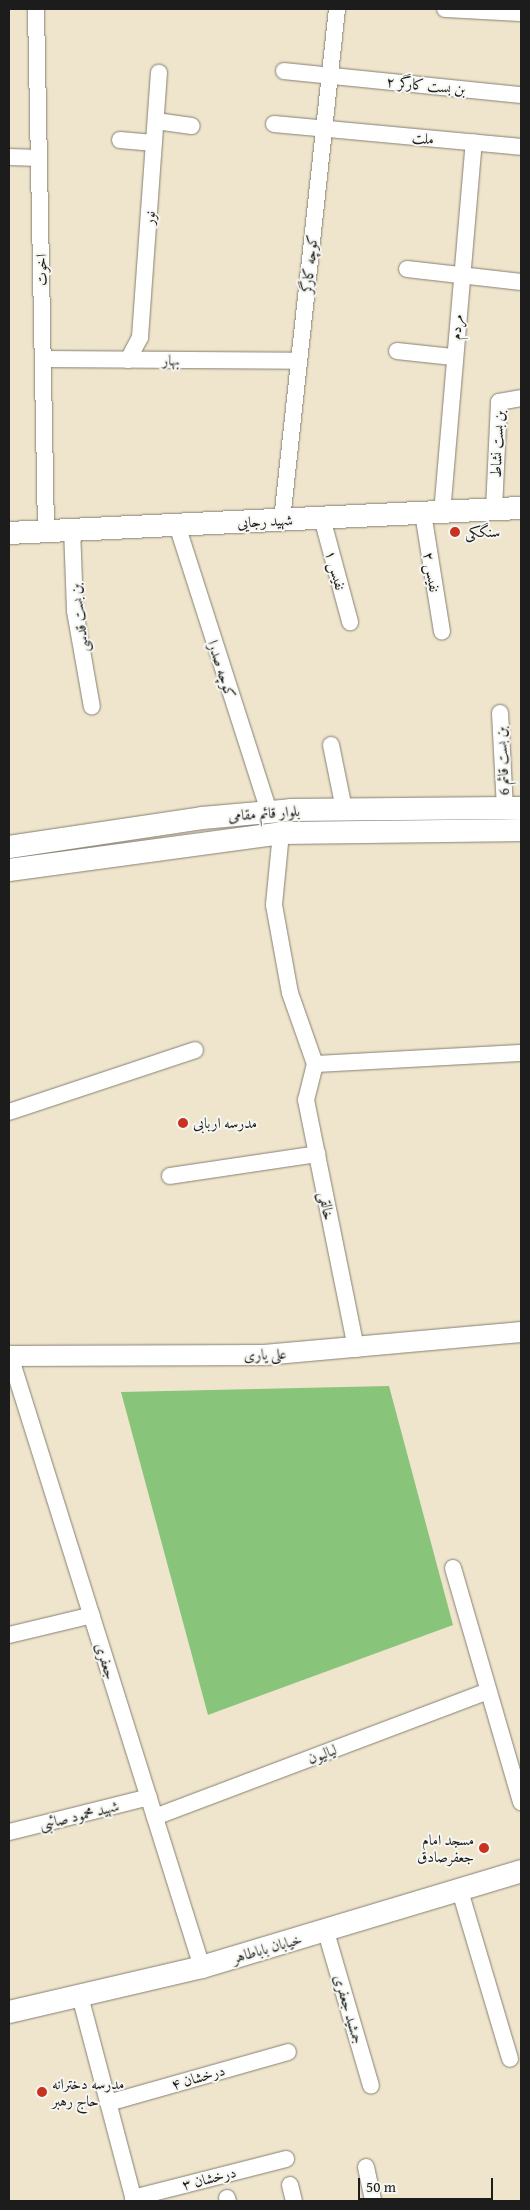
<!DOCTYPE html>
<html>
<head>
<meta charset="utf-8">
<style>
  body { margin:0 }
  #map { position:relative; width:530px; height:2210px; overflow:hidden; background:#efe5cc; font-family:"Gentium Book Plus",Amiri,serif }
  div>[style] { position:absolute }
  .green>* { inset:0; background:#88c47a }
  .roads { filter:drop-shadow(0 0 1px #868074) drop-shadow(0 0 1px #868074) }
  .minor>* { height:16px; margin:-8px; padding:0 8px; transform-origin:8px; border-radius:8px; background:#fff }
  .tertiary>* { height:20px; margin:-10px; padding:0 10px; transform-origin:10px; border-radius:10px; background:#fff }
  .secondary>* { height:22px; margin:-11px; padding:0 11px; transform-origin:11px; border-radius:11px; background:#fff }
  .dots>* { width:14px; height:14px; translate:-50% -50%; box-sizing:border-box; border:2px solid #f6f6f2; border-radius:50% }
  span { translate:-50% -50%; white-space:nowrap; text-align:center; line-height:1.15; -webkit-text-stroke:4px #f6f6f2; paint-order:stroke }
  .street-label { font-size:15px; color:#1c1c1c }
  .poi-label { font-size:15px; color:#1c1c1c }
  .left { translate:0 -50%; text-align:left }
  .right { translate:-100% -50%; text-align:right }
  .frame { position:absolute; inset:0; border:10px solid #1c1c1c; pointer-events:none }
  .scale { position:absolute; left:358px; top:2178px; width:135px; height:22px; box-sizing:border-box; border:2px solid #1c1c1c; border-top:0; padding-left:6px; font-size:15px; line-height:18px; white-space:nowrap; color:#1c1c1c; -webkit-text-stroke:4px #f6f6f2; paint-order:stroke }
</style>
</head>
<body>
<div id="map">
  <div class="green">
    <i style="clip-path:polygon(389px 1386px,453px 1625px,208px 1715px,121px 1392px)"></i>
  </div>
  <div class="roads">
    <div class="minor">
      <i style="left:36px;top:9px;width:521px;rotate:88.9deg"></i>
      <i style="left:445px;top:9px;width:76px;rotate:3deg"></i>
      <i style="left:284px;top:71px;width:238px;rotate:5.8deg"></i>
      <i style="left:156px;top:121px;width:36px;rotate:8deg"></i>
      <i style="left:274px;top:124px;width:248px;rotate:5.3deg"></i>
      <i style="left:120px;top:140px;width:34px;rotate:5deg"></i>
      <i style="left:9px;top:157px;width:30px;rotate:2deg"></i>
      <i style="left:407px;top:269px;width:115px;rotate:6.5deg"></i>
      <i style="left:397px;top:351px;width:56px;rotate:6.1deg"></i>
      <i style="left:43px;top:359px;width:256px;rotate:0.4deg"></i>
      <i style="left:128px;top:360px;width:26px;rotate:-62deg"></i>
      <i style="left:140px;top:337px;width:265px;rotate:-85.9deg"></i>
      <i style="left:494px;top:509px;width:107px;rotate:-87.3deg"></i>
      <i style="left:499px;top:402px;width:22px;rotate:-10deg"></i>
      <i style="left:423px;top:513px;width:120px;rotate:80.9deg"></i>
      <i style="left:442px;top:513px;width:372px;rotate:-85.1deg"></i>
      <i style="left:322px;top:518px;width:108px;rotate:74.9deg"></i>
      <i style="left:282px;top:520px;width:514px;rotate:-83.86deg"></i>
      <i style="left:177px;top:525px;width:301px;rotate:72.2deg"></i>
      <i style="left:72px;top:528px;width:83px;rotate:87.9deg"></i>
      <i style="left:75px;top:611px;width:97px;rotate:80deg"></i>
      <i style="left:500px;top:713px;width:96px;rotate:87deg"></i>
      <i style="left:331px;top:745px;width:65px;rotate:78.5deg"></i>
      <i style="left:281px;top:833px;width:72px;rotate:95.6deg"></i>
      <i style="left:274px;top:905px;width:89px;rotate:79.7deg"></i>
      <i style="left:290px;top:993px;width:75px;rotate:70.6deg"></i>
      <i style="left:315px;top:1064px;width:37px;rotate:104deg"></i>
      <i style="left:306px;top:1100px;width:254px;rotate:78.6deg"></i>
      <i style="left:315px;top:1064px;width:206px;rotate:-3.1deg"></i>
      <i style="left:9px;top:1112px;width:196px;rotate:-18.4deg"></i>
      <i style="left:170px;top:1176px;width:149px;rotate:-8.5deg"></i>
      <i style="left:10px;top:1356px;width:640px;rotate:72.56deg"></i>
      <i style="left:453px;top:1568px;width:244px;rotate:73.8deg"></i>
      <i style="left:9px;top:1635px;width:85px;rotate:-13.5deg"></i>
      <i style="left:155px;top:1817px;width:356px;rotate:-20.7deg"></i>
      <i style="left:9px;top:1832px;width:144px;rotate:-14deg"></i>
      <i style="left:460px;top:1891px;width:175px;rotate:73.4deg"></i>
      <i style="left:326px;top:1932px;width:160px;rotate:73.7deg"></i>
      <i style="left:80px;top:1996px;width:212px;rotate:75.2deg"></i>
      <i style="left:108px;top:2103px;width:187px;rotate:-15.8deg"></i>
      <i style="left:366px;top:2167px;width:35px;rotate:78deg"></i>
      <i style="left:290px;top:2185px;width:16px;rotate:76deg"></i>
      <i style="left:133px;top:2198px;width:158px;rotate:-14.3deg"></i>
      <i style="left:227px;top:2198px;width:3px;rotate:72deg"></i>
    </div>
    <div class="tertiary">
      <i style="left:9px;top:1356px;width:255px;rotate:-0.2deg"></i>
      <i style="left:264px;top:1355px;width:258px;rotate:-5.1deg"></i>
    </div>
    <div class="secondary">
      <i style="left:9px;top:533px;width:513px;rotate:-2.8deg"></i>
      <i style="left:9px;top:847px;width:195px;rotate:-8.5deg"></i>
      <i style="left:202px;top:818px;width:89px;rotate:-5.1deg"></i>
      <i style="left:291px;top:810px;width:230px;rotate:-0.5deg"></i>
      <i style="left:9px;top:870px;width:275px;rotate:-7.7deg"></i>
      <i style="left:281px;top:833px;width:240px;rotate:-0.7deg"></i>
      <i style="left:9px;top:2012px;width:198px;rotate:-13.1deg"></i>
      <i style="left:202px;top:1967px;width:333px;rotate:-16.7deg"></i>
    </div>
  </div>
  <div class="dots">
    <i style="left:455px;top:532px;background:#c8321e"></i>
    <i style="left:183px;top:1123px;background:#c8321e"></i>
    <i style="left:484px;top:1848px;background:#c8321e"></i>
    <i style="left:42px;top:2092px;background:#c8321e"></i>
  </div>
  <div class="street-label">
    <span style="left:426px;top:85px;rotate:6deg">بن بست کارگر ۲</span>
    <span style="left:423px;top:138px;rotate:5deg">ملت</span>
    <span style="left:149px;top:218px;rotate:-86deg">نور</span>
    <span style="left:309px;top:264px;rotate:-84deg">کوچه کارگر</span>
    <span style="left:41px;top:270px;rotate:-91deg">اخوت</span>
    <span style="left:456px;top:327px;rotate:-85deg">مردم</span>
    <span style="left:171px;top:360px;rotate:1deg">بهار</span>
    <span style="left:497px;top:444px;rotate:-87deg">بن بست نشاط</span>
    <span style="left:265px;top:521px;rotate:-3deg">شهید رجایی</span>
    <span style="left:336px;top:570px;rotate:75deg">نفیس ‍۱</span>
    <span style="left:432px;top:572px;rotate:81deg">نفیس ۲</span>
    <span style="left:79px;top:618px;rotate:-97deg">بن بست قدسی</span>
    <span style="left:222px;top:669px;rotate:72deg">کوچه صدرا</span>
    <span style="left:502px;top:761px;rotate:-93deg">بن بست قائم 6</span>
    <span style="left:264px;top:813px;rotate:-4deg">بلوار قائم مقامی</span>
    <span style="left:327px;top:1206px;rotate:79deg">خالقی</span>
    <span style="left:265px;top:1354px;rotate:-2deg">علی یاری</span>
    <span style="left:106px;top:1661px;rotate:73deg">جعفری</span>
    <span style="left:322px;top:1754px;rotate:-21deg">لیالیون</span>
    <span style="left:79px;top:1815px;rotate:-14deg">شهید محمود صائبی</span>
    <span style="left:267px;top:1948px;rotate:-16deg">خیابان باباطاهر</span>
    <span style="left:349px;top:2009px;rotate:74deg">جمشید جعفری</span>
    <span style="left:198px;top:2077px;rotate:-16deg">درخشان ۴</span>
    <span style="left:209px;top:2178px;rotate:-14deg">درخشان ۳</span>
  </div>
  <div class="poi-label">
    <span class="left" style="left:465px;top:532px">سنگکی</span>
    <span class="left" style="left:193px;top:1123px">مدرسه اربابی</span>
    <span class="right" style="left:474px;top:1848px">مسجد امام<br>جعفرصادق</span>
    <span class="left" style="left:52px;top:2092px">مدرسه دخترانه<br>حاج رهبر</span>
  </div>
  <div class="frame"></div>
  <div class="scale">50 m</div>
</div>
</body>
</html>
